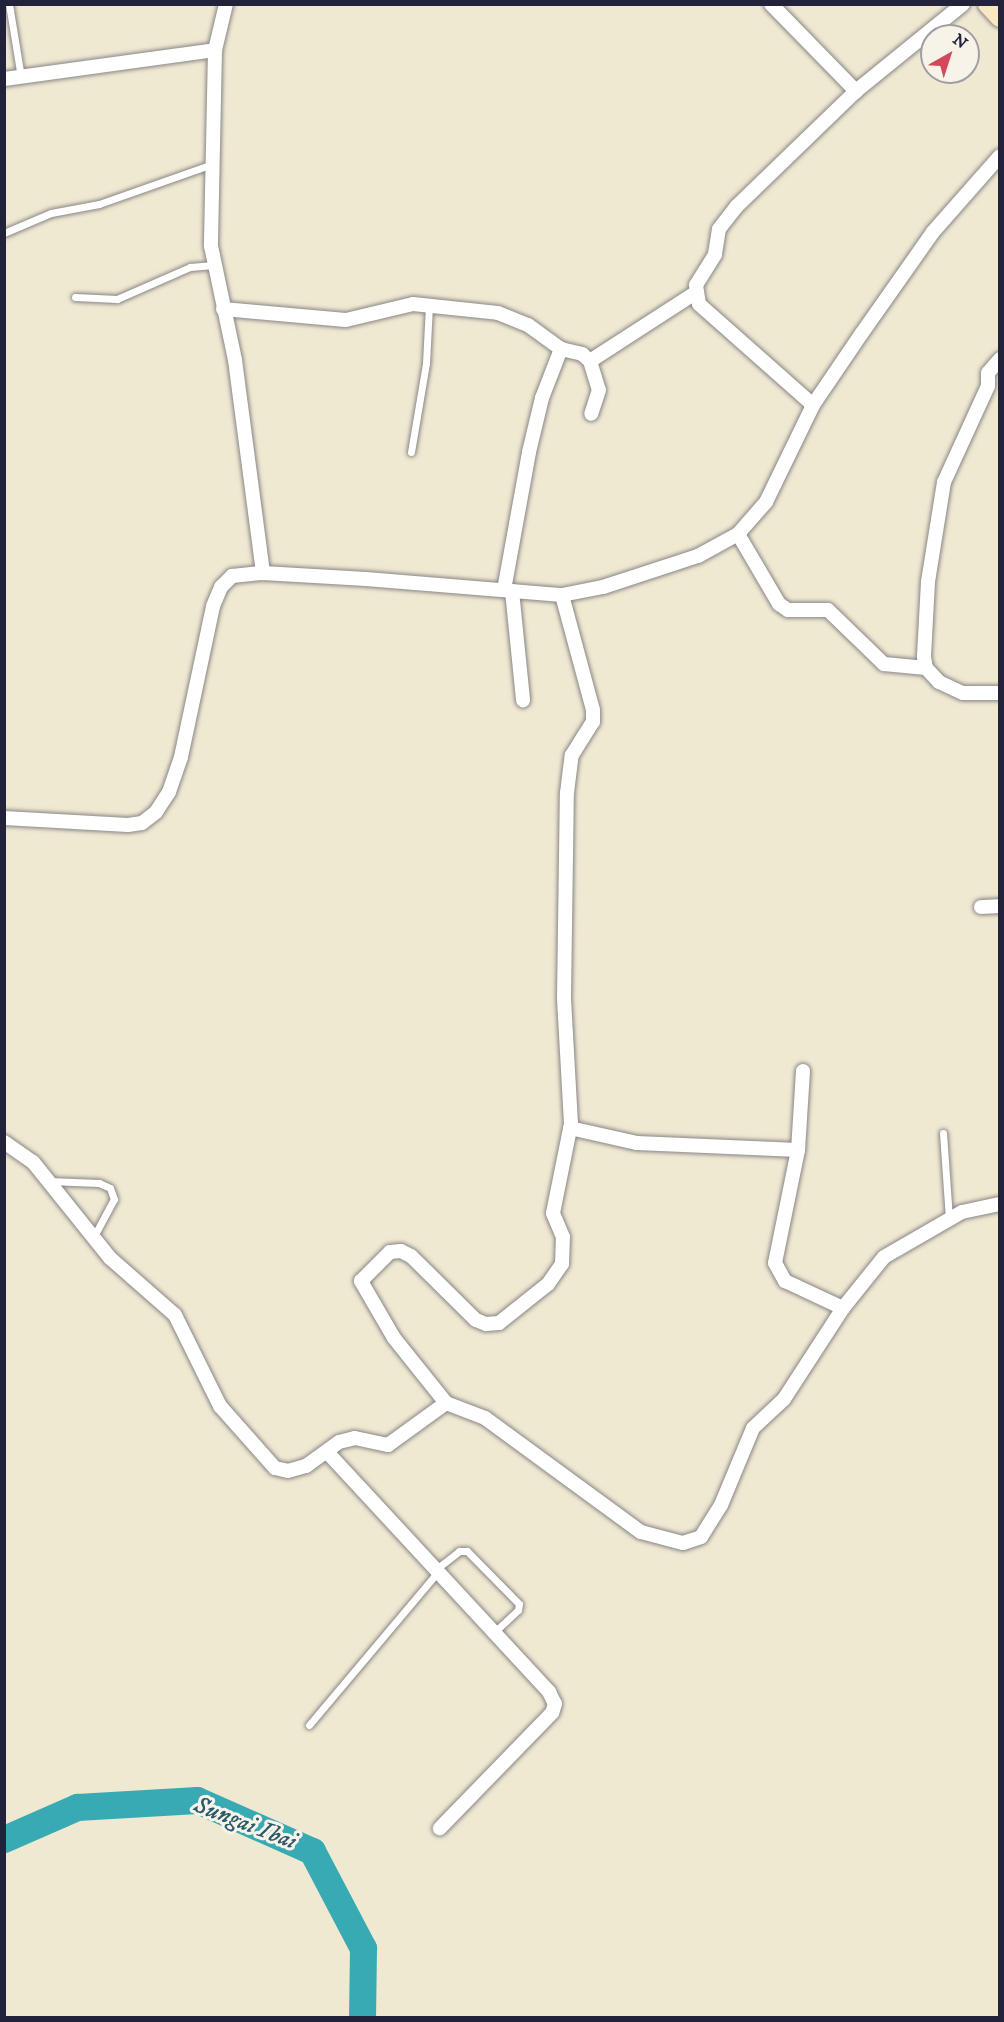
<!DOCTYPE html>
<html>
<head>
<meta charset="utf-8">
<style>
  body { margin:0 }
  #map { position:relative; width:1004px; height:2022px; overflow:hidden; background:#f0e9d2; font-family:"IM FELL DW Pica",serif }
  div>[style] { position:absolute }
  .river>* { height:27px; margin:-13.5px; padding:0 13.5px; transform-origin:13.5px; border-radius:13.5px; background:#38aab3 }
  .roads { filter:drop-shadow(0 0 2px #898686) drop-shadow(0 0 2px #898686) }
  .service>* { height:7px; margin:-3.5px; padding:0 3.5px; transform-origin:3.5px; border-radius:3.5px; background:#fff }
  .minor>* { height:14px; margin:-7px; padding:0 7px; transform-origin:7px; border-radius:7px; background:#fff }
  .secondary>* { height:20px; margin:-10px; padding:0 10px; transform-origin:10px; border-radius:10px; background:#f9e7c3 }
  span { translate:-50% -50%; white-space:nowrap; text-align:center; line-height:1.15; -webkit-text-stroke:6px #f7f3e8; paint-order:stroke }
  .water-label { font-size:24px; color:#2b586b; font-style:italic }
  .frame { position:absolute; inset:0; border:6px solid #22223b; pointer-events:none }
  .north { position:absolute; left:920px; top:24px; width:60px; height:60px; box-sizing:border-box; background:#f7f3e8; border:2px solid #a29fa3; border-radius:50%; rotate:39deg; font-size:16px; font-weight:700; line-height:24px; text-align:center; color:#22223b }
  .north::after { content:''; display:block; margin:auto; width:21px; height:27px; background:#d1495b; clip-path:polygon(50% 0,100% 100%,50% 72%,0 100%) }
</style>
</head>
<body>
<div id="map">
  <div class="river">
    <i style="left:4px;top:1839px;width:80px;rotate:-23.7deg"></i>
    <i style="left:77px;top:1807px;width:120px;rotate:-3.3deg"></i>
    <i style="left:197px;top:1800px;width:126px;rotate:23.9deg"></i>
    <i style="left:312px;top:1851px;width:110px;rotate:62.3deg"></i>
    <i style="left:363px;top:1948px;width:70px;rotate:90.8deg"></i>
  </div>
  <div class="roads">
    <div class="service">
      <i style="left:9px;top:4px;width:74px;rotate:80.7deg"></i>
      <i style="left:4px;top:233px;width:51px;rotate:-23.1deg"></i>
      <i style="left:51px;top:213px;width:49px;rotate:-10.6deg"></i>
      <i style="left:99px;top:204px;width:118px;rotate:-19.4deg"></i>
      <i style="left:75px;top:297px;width:42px;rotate:2.7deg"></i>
      <i style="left:117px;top:299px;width:80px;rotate:-23.7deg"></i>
      <i style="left:190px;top:267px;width:23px;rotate:-5deg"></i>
      <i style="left:411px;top:452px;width:90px;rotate:-80.4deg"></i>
      <i style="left:426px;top:363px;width:58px;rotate:-87deg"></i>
      <i style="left:943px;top:1133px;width:85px;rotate:86deg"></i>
      <i style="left:49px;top:1181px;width:50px;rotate:2.3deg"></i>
      <i style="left:99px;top:1183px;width:12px;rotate:24deg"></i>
      <i style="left:110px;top:1188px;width:12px;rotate:70deg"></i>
      <i style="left:114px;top:1199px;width:44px;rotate:118.3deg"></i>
      <i style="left:435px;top:1570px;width:31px;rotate:-38deg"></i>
      <i style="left:459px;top:1551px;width:8px"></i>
      <i style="left:467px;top:1551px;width:74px;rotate:45.5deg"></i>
      <i style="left:519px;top:1604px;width:6px;rotate:99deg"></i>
      <i style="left:518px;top:1610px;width:33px;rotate:137deg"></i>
      <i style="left:309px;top:1725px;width:197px;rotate:-49.9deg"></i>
    </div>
    <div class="minor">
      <i style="left:226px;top:4px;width:47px;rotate:103.4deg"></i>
      <i style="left:215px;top:50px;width:196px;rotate:91.2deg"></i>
      <i style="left:211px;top:246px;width:116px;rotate:78.1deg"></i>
      <i style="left:235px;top:360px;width:215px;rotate:82.5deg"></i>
      <i style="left:771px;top:4px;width:122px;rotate:45.7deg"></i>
      <i style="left:4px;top:79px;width:213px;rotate:-7.8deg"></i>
      <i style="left:223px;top:309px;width:123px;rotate:5.1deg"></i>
      <i style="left:346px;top:320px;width:69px;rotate:-13.4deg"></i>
      <i style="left:413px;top:304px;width:85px;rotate:6deg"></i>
      <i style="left:498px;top:313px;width:32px;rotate:22deg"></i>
      <i style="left:528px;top:325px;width:41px;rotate:36deg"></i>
      <i style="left:1000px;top:359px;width:18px;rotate:131deg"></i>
      <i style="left:988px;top:373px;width:13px;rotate:90deg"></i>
      <i style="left:988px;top:386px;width:106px;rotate:114.6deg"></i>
      <i style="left:944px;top:482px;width:101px;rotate:99.1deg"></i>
      <i style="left:928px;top:582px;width:75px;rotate:93.1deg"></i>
      <i style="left:924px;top:657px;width:11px;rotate:80deg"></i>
      <i style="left:926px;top:668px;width:19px;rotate:47deg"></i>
      <i style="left:939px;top:682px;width:26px;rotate:25deg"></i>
      <i style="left:963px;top:693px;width:37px"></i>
      <i style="left:590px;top:361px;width:125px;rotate:-32.9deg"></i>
      <i style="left:813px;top:405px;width:152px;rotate:-138.5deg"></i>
      <i style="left:699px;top:304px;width:19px;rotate:-99deg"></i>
      <i style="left:696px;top:285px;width:36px;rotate:-58deg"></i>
      <i style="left:715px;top:254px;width:25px;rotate:-81deg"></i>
      <i style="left:719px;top:229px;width:29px;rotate:-52deg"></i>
      <i style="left:737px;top:206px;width:165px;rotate:-44deg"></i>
      <i style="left:856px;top:91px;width:138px;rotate:-39.1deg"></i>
      <i style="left:738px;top:534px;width:81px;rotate:59.6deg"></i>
      <i style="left:779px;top:604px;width:11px;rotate:34deg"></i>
      <i style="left:788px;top:610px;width:40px"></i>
      <i style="left:828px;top:610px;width:78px;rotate:44deg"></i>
      <i style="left:884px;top:664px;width:42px;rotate:5.4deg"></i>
      <i style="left:504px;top:590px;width:140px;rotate:-79.7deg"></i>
      <i style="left:529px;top:452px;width:56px;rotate:-76.5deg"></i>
      <i style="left:542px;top:398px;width:53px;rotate:-68.8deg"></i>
      <i style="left:561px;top:349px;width:22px;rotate:13deg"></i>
      <i style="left:582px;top:354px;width:11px;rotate:41deg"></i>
      <i style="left:590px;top:361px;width:30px;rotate:73deg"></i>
      <i style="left:599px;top:390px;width:25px;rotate:108deg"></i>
      <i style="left:512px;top:591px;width:110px;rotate:84.2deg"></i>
      <i style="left:4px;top:818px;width:124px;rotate:3.2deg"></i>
      <i style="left:128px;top:825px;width:14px;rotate:-8deg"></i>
      <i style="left:142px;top:823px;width:18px;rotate:-38deg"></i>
      <i style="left:156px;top:812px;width:24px;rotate:-57deg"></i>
      <i style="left:169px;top:792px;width:37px;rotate:-71deg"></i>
      <i style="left:181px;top:757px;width:154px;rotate:-78deg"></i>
      <i style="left:213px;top:606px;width:21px;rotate:-67deg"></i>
      <i style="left:221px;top:587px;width:16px;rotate:-45deg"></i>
      <i style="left:232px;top:576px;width:31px;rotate:-6deg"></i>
      <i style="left:263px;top:573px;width:103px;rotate:3.3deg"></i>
      <i style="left:366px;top:579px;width:197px;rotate:4.7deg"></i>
      <i style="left:562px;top:595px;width:42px;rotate:-11deg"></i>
      <i style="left:603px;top:587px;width:100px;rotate:-18.1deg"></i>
      <i style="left:698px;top:556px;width:46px;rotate:-28.8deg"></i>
      <i style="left:738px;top:534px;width:43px;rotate:-48.8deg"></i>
      <i style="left:766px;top:502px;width:108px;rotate:-64.1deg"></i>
      <i style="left:813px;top:405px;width:87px;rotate:-55.8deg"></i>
      <i style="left:862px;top:333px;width:123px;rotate:-54.9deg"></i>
      <i style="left:933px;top:232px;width:101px;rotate:-48.6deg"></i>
      <i style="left:981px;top:907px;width:19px;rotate:-3deg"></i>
      <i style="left:803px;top:1071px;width:79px;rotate:93.6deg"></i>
      <i style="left:798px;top:1150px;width:115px;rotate:101.5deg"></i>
      <i style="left:775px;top:1263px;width:21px;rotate:61deg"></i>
      <i style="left:785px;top:1281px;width:64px;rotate:25deg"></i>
      <i style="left:570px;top:1128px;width:69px;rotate:12.6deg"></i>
      <i style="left:637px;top:1143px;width:161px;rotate:2.5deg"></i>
      <i style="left:4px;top:1142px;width:35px;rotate:35deg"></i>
      <i style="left:33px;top:1162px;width:123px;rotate:51.3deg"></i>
      <i style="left:110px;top:1258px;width:86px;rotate:41.2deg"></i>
      <i style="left:175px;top:1315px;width:102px;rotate:63.7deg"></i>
      <i style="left:220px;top:1406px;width:83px;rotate:48.4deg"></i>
      <i style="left:275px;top:1468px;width:13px;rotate:13deg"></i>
      <i style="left:288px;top:1471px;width:19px;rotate:-16deg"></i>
      <i style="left:306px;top:1466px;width:41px;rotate:-36deg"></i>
      <i style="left:339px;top:1442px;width:16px;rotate:-14deg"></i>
      <i style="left:355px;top:1438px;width:34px;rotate:12deg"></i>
      <i style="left:388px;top:1445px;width:72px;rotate:-35.9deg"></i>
      <i style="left:446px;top:1403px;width:42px;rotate:21deg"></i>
      <i style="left:485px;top:1418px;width:193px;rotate:36.2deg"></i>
      <i style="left:641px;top:1532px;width:43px;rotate:14.7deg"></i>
      <i style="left:683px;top:1543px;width:19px;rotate:-18deg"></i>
      <i style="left:701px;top:1537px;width:38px;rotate:-58deg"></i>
      <i style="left:721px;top:1505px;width:83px;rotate:-67.4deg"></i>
      <i style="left:753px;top:1428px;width:42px;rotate:-43.1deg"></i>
      <i style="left:784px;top:1399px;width:108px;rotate:-57deg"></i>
      <i style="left:843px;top:1308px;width:65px;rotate:-51.2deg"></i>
      <i style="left:884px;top:1257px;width:90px;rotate:-30deg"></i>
      <i style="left:962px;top:1212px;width:39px;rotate:-12deg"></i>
      <i style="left:446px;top:1403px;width:83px;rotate:-128.7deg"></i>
      <i style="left:394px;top:1338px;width:66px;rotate:-120.1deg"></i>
      <i style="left:361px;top:1281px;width:41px;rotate:-45deg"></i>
      <i style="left:390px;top:1252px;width:11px;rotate:-5deg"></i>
      <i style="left:401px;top:1251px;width:11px;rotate:27deg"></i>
      <i style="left:411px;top:1256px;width:91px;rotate:44.6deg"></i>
      <i style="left:476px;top:1320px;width:11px;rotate:22deg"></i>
      <i style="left:486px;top:1324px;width:13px;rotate:-4deg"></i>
      <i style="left:499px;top:1323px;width:63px;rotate:-38.5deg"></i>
      <i style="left:548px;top:1284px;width:24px;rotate:-55deg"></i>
      <i style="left:562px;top:1264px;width:27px;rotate:-88deg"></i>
      <i style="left:563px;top:1237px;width:26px;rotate:-113deg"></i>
      <i style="left:553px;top:1213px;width:91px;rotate:-78.6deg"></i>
      <i style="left:571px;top:1124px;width:126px;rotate:-93.2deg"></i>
      <i style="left:564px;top:998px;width:205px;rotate:-89.2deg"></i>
      <i style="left:567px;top:793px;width:38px;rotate:-83deg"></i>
      <i style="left:572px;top:755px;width:39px;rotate:-58deg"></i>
      <i style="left:593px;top:722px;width:12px;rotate:-90deg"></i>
      <i style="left:593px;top:710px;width:119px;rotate:-105.1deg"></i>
      <i style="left:328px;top:1453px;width:326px;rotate:47.2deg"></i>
      <i style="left:549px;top:1692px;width:13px;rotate:63deg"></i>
      <i style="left:555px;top:1704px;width:9px;rotate:108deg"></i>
      <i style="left:552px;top:1713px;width:161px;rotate:134.2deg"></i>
    </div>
    <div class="secondary">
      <i style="left:988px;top:4px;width:18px;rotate:47deg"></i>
    </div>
  </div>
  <div class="water-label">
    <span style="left:245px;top:1824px;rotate:21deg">Sungai Ibai</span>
  </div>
  <div class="frame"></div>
  <div class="north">N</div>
</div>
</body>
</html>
